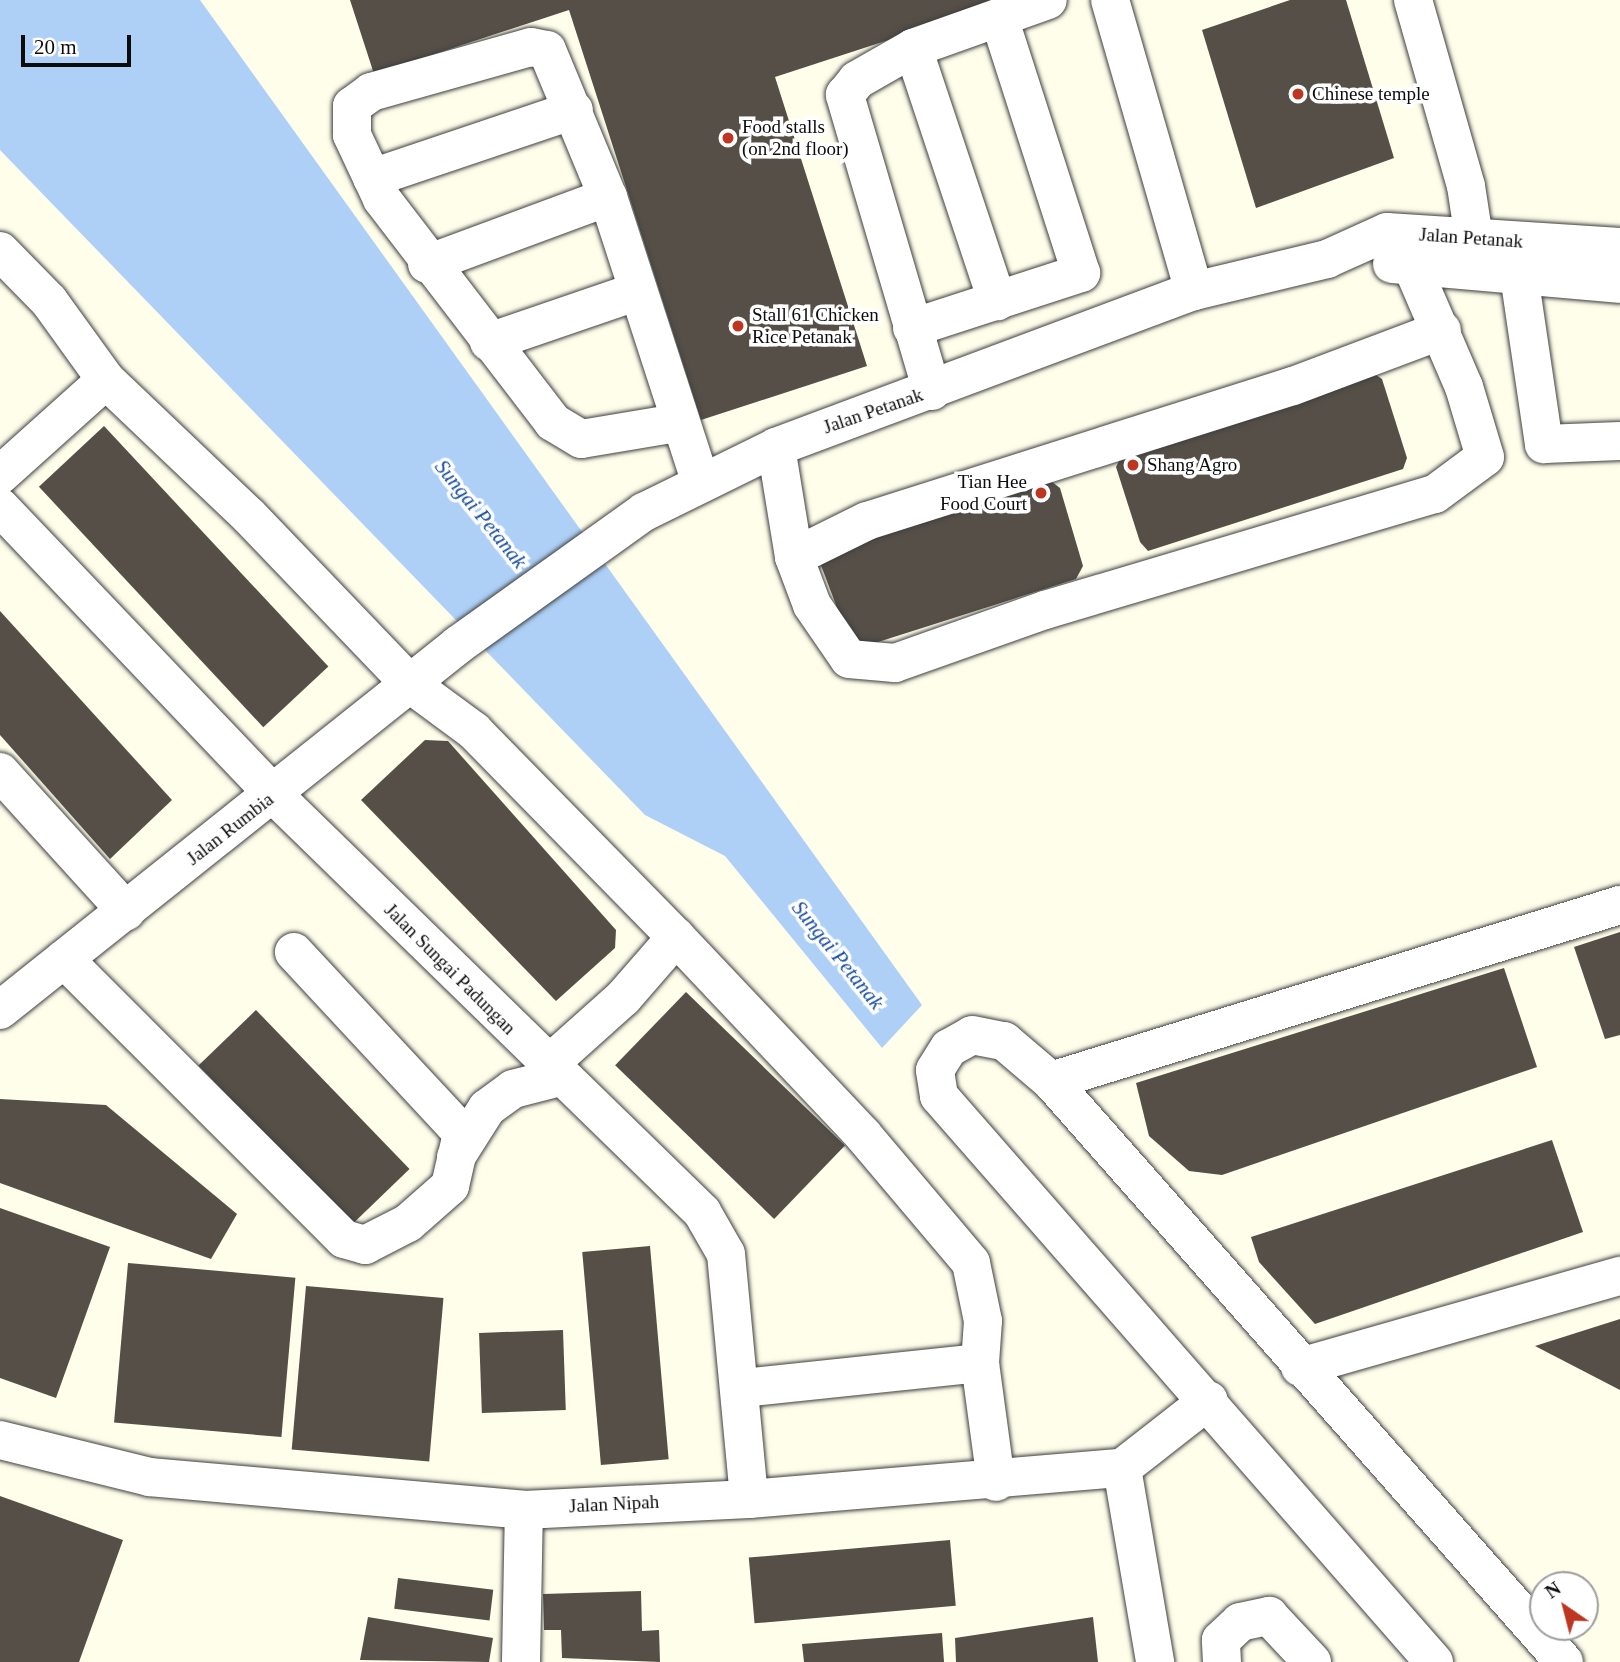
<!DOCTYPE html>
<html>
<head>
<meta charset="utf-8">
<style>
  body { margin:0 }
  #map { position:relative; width:1620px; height:1662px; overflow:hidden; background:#fffeeb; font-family:"Times New Roman",serif }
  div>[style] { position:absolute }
  .water>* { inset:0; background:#aed0f7 }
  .building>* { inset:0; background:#554f48; transform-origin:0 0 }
  .roads { filter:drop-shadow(0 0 2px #3f3f3f) drop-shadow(0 0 2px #3f3f3f) }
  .minor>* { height:38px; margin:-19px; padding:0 19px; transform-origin:19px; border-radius:19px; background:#fff }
  .dots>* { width:19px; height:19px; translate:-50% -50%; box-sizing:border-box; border:4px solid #fff; border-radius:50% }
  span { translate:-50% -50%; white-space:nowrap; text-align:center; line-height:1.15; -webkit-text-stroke:7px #fff; paint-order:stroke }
  .poi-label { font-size:19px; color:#0c0c0c }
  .left { translate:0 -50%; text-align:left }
  .right { translate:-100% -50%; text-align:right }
  .street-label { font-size:19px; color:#0c0c0c }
  .water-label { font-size:21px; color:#134a9f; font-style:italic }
  .north { position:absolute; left:1529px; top:1571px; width:70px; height:70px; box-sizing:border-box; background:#fff; border:2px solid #9e9e9e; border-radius:50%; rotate:325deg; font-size:19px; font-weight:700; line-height:28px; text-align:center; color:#0c0c0c }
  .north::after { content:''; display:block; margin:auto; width:24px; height:32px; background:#be3521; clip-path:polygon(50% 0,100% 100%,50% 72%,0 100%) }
  .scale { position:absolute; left:21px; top:35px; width:110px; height:32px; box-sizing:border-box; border:4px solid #0c0c0c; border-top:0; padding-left:9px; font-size:21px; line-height:24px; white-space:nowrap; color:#0c0c0c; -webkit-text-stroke:5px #fff; paint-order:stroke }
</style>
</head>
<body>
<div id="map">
  <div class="water">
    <i style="clip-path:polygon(0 0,200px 0,922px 1005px,882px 1048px,725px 856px,645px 815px,0 150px)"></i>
  </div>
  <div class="building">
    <i style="clip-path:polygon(350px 0,997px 0,999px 4px,775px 77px,867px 366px,701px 420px,569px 10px,374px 74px)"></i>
    <i style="clip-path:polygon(1290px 0,1346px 0,1394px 158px,1256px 208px,1202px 30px)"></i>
    <i style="clip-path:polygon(1369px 370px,1382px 379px,1407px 458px,1403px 469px,1148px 551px,1140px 542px,1116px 467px,1123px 453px)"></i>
    <i style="left:104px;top:426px;width:329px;height:89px;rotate:47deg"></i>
    <i style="clip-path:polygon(1047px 478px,1060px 488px,1083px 566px,1076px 579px,853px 650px,819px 560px,829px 548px)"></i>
    <i style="clip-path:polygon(0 611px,172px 800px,110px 859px,0 735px)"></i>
    <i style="clip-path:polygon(425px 740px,448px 741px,616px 930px,615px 948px,556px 1001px,361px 800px)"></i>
    <i style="clip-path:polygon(1620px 932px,1620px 1035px,1605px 1039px,1574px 947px)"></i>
    <i style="clip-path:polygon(1504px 968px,1537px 1067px,1222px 1175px,1189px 1171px,1149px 1136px,1136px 1083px)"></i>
    <i style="left:686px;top:992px;width:221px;height:102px;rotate:44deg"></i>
    <i style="left:256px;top:1010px;width:221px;height:80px;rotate:46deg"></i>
    <i style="clip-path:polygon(0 1099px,106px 1105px,237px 1214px,211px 1259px,0 1183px)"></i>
    <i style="clip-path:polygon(1552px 1140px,1583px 1232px,1315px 1324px,1259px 1262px,1251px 1237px)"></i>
    <i style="clip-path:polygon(0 1208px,110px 1247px,56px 1398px,0 1378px)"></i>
    <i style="left:650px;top:1246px;width:214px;height:68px;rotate:85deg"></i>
    <i style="left:128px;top:1263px;width:168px;height:160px;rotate:5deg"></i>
    <i style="left:306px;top:1286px;width:138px;height:164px;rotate:5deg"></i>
    <i style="clip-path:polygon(1620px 1319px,1620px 1390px,1535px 1346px)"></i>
    <i style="left:563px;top:1330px;width:80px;height:84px;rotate:88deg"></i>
    <i style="clip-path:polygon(0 1496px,123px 1540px,79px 1662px,0 1662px)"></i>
    <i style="left:950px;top:1540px;width:66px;height:202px;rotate:85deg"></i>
    <i style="left:398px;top:1578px;width:96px;height:31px;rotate:7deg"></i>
    <i style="clip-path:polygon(641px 1591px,642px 1631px,659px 1630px,660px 1662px,562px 1658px,561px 1630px,544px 1630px,543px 1594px)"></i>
    <i style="clip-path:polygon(368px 1617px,493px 1638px,489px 1662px,360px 1660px)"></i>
    <i style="clip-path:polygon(1093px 1617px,1098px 1662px,956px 1662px,955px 1638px)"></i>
    <i style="clip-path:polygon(942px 1633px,944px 1662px,804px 1662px,802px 1644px)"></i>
  </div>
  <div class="roads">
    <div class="minor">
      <i style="left:1110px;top:0;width:303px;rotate:73.9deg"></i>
      <i style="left:1413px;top:0;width:193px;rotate:74.1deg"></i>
      <i style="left:1466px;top:186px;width:53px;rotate:81.3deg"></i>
      <i style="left:913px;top:48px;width:267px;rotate:71.6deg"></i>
      <i style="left:372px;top:178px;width:213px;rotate:-18.6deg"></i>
      <i style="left:0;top:251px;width:70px;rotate:45.6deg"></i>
      <i style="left:49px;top:301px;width:97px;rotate:54.2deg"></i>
      <i style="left:106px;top:380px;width:197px;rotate:43.6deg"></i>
      <i style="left:249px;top:516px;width:231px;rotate:46.2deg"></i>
      <i style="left:409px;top:683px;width:81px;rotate:36.4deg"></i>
      <i style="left:474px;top:731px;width:289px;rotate:45.6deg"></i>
      <i style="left:676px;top:937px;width:272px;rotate:46.6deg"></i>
      <i style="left:863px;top:1135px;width:167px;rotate:49.8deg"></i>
      <i style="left:971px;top:1263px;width:59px;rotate:78.3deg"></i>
      <i style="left:983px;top:1321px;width:42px;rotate:94.1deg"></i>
      <i style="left:980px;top:1363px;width:240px;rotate:174deg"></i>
      <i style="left:427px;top:264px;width:193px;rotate:-20.3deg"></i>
      <i style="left:1392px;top:264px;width:229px;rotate:5deg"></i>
      <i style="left:1519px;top:275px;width:171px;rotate:81.6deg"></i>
      <i style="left:1544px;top:444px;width:76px;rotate:-2.3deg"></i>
      <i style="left:912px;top:328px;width:178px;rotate:-18deg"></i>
      <i style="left:1081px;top:273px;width:268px;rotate:-107.8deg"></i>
      <i style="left:489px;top:342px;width:154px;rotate:-18.9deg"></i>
      <i style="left:932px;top:391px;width:309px;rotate:-106.4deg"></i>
      <i style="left:845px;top:95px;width:19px;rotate:-51deg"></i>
      <i style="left:857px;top:80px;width:64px;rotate:-29.7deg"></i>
      <i style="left:913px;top:48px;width:143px;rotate:-19.6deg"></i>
      <i style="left:677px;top:423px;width:97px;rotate:170.5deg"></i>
      <i style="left:581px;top:439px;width:33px;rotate:-149deg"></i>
      <i style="left:553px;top:422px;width:281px;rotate:-127.5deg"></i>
      <i style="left:382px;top:199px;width:71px;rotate:-115.1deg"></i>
      <i style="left:352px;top:135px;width:29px;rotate:-90deg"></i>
      <i style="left:352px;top:106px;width:24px;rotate:-36deg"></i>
      <i style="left:371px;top:92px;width:166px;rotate:-15.7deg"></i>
      <i style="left:531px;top:47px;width:16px;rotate:11deg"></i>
      <i style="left:547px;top:50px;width:159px;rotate:67.5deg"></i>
      <i style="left:608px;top:197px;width:301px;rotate:72deg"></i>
      <i style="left:776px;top:447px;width:111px;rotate:80.7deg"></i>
      <i style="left:794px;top:557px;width:51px;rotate:69.4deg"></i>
      <i style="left:812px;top:605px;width:65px;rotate:55.6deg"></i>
      <i style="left:849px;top:659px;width:46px;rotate:5deg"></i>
      <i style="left:895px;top:663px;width:159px;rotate:-19.5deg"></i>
      <i style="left:1045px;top:610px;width:407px;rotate:-16.6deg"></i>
      <i style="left:1435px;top:494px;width:62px;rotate:-36.5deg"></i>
      <i style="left:1485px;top:457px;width:73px;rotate:-106.7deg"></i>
      <i style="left:1464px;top:387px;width:132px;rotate:-113.3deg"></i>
      <i style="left:0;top:475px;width:142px;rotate:-41.9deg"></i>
      <i style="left:0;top:507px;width:398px;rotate:46.4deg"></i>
      <i style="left:274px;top:795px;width:598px;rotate:44.25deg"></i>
      <i style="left:702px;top:1212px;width:48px;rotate:60.3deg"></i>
      <i style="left:726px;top:1254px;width:246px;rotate:84.6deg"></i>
      <i style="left:794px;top:557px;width:81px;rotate:-26.3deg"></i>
      <i style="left:867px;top:521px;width:447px;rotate:-17.6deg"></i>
      <i style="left:1293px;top:386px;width:159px;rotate:-20.6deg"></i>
      <i style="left:0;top:772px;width:188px;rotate:47.8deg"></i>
      <i style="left:64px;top:959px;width:396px;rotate:45deg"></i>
      <i style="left:344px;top:1239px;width:22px;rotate:16deg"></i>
      <i style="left:365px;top:1245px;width:48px;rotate:-27.1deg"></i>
      <i style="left:408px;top:1223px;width:56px;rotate:-41.4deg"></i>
      <i style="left:450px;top:1186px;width:54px;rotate:-77.2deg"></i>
      <i style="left:462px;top:1133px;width:247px;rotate:-132.9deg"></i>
      <i style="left:0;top:1010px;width:586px;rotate:-38.55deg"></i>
      <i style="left:458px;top:645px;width:229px;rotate:-35.6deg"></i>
      <i style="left:644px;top:512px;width:147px;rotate:-26.2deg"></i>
      <i style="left:776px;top:447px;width:446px;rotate:-20.5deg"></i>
      <i style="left:1194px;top:291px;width:137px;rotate:-13.5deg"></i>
      <i style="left:1327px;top:259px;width:66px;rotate:-24.2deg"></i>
      <i style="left:1387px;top:232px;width:233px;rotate:3.7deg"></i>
      <i style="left:548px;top:1065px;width:101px;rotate:-41.8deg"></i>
      <i style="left:623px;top:998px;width:81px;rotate:-49deg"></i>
      <i style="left:1051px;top:1081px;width:596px;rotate:-17.19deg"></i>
      <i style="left:456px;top:1157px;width:58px;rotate:-57.7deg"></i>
      <i style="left:487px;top:1108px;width:32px;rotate:-36deg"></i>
      <i style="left:513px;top:1089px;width:49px;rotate:-14.3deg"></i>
      <i style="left:980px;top:1363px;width:120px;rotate:82.3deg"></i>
      <i style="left:1300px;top:1367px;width:333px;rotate:-15.9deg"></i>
      <i style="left:0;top:1440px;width:154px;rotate:13.9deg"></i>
      <i style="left:149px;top:1477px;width:376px;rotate:5deg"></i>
      <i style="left:524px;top:1510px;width:225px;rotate:-2.8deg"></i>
      <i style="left:749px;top:1499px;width:374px;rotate:-4.8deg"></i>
      <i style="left:1122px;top:1468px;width:110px;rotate:-38deg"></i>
      <i style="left:1122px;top:1468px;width:197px;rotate:80.3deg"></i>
      <i style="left:521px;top:1662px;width:152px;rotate:-88.9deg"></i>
      <i style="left:1222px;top:1662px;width:22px;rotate:-93deg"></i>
      <i style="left:1221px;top:1640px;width:26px;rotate:-43deg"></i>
      <i style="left:1240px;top:1622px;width:30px;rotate:-12deg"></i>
      <i style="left:1269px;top:1616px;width:63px;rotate:46.9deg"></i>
      <i style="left:1434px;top:1662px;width:752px;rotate:-131.17deg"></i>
      <i style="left:939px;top:1096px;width:26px;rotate:-99deg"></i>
      <i style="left:935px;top:1070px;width:26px;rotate:-58deg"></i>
      <i style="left:949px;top:1048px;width:26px;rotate:-29deg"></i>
      <i style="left:972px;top:1035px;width:33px;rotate:11deg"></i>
      <i style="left:1004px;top:1041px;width:62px;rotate:40.4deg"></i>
      <i style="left:1051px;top:1081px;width:775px;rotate:48.56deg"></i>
    </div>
  </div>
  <div class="dots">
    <i style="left:1298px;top:94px;background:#be3521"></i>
    <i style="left:728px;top:138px;background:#be3521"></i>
    <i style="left:738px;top:326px;background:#be3521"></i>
    <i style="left:1133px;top:465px;background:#be3521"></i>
    <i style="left:1041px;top:493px;background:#be3521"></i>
  </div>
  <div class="poi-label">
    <span class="left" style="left:1312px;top:94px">Chinese temple</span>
    <span class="left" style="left:742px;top:138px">Food stalls<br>(on 2nd floor)</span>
    <span class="left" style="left:752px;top:326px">Stall 61 Chicken<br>Rice Petanak</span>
    <span class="left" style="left:1147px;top:465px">Shang Agro</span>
    <span class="right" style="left:1027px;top:493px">Tian Hee<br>Food Court</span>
  </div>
  <div class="street-label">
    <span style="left:1471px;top:238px;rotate:4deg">Jalan Petanak</span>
    <span style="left:873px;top:411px;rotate:-19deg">Jalan Petanak</span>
    <span style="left:230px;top:829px;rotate:-38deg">Jalan Rumbia</span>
    <span style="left:450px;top:969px;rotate:45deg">Jalan Sungai Padungan</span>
    <span style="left:614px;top:1504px;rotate:-3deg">Jalan Nipah</span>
  </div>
  <div class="water-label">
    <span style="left:481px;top:514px;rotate:51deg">Sungai Petanak</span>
    <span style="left:838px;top:955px;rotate:51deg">Sungai Petanak</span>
  </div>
  <div class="north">N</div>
  <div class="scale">20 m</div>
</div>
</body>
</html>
